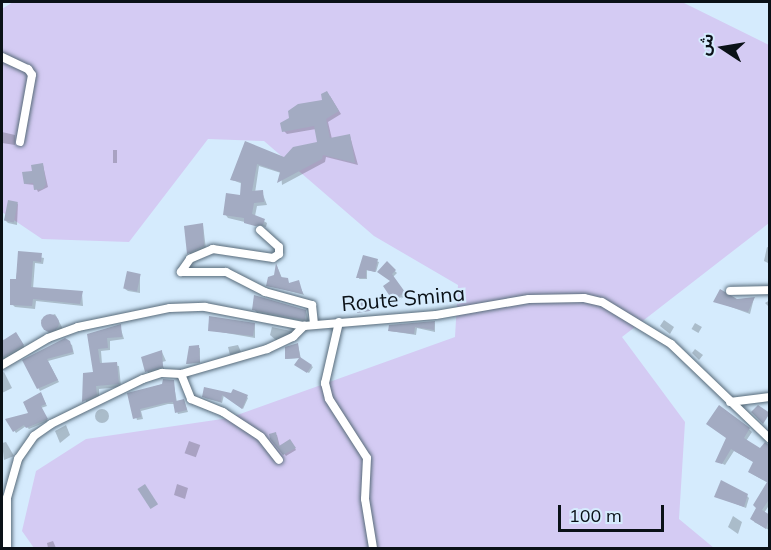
<!DOCTYPE html>
<html>
<head>
<meta charset="utf-8">
<style>
  body { margin:0 }
  #map { position:relative; width:771px; height:550px; overflow:hidden; background:#d5ebfd; font-family:Mulish,"Noto Sans Arabic",sans-serif }
  div>[style] { position:absolute }
  .green>* { inset:0; background:#d4cbf3 }
  .shadow>* { inset:0; background:#0003; transform-origin:0 0 }
  .round { border-radius:50% }
  .building>* { inset:0; background:#a3abc2; transform-origin:0 0 }
  .roads { filter:drop-shadow(0 0 2px #576a79) drop-shadow(0 0 2px #576a79) }
  .minor>* { height:8px; margin:-4px; padding:0 4px; transform-origin:4px; border-radius:4px; background:#fff }
  span { translate:-50% -50%; white-space:nowrap; text-align:center; line-height:1.15; -webkit-text-stroke:4.5px #d5ebfd; paint-order:stroke }
  .street-label { font-size:21px; color:#0a1117 }
  .frame { position:absolute; inset:0; border:3px solid #0a1117; pointer-events:none }
  .north { position:absolute; left:693px; top:18px; width:60px; height:60px; -webkit-text-stroke:4px #d5ebfd; paint-order:stroke; rotate:282deg; font-size:16px; font-weight:700; line-height:24px; text-align:center; color:#0a1117 }
  .north::after { content:''; display:block; margin:auto; width:21px; height:27px; background:#0a1117; clip-path:polygon(50% 0,100% 100%,50% 72%,0 100%) }
  .scale { position:absolute; left:558px; top:505px; width:106px; height:27px; box-sizing:border-box; border:3px solid #0a1117; border-top:0; padding-left:8px; font-size:18px; line-height:21px; white-space:nowrap; color:#0a1117; -webkit-text-stroke:4px #d5ebfd; paint-order:stroke }
</style>
</head>
<body>
<div id="map">
  <div class="green">
    <i style="clip-path:polygon(13px 2px,682px 2px,769px 45px,769px 223px,622px 337px,685px 422px,679px 519px,714px 548px,34px 548px,22px 531px,36px 471px,86px 439px,229px 418px,455px 337px,458px 285px,374px 236px,264px 141px,208px 139px,129px 242px,42px 239px,2px 212px,2px 9px)"></i>
  </div>
  <div class="shadow">
    <i style="clip-path:polygon(330px 96px,341px 114px,328px 122px,332px 139px,350px 136px,358px 165px,326px 157px,325px 162px,282px 185px,281px 173px,259px 166px,255px 193px,262px 192px,267px 205px,257px 206px,255px 216px,267px 223px,266px 227px,228px 218px,225px 214px,241px 196px,243px 184px,232px 180px,246px 143px,284px 159px,319px 143px,316px 129px,287px 134px,284px 131px)"></i>
    <i style="clip-path:polygon(2px 132px,15px 135px,15px 145px,2px 143px)"></i>
    <i style="left:113px;top:150px;width:4px;height:13px"></i>
    <i style="clip-path:polygon(43px 165px,48px 187px,38px 192px,35px 185px,25px 184px)"></i>
    <i style="clip-path:polygon(18px 203px,17px 225px,8px 223px,6px 221px)"></i>
    <i style="clip-path:polygon(203px 225px,206px 249px,191px 255px,189px 253px)"></i>
    <i style="clip-path:polygon(767px 247px,770px 248px,770px 264px,764px 261px)"></i>
    <i style="clip-path:polygon(20px 253px,44px 258px,43px 264px,35px 263px,33px 289px,82px 293px,83px 306px,36px 301px,35px 309px,15px 307px,12px 304px)"></i>
    <i style="clip-path:polygon(364px 257px,379px 262px,376px 272px,367px 270px,367px 279px,359px 279px)"></i>
    <i style="clip-path:polygon(387px 264px,397px 273px,393px 277px,406px 295px,397px 302px)"></i>
    <i style="clip-path:polygon(277px 266px,282px 278px,290px 284px,298px 282px,304px 295px,268px 285px,276px 277px)"></i>
    <i style="clip-path:polygon(140px 275px,140px 293px,128px 291px,125px 289px)"></i>
    <i style="clip-path:polygon(754px 298px,750px 314px,715px 301px,737px 300px)"></i>
    <i style="clip-path:polygon(770px 300px,770px 308px,765px 303px)"></i>
    <i style="clip-path:polygon(254px 309px,306px 311px,309px 322px,257px 313px)"></i>
    <i style="clip-path:polygon(55px 314px,63px 329px,49px 334px,41px 320px)"></i>
    <i style="clip-path:polygon(664px 320px,674px 327px,670px 334px,660px 326px)"></i>
    <i style="clip-path:polygon(435px 323px,435px 332px,417px 328px,416px 335px,390px 331px)"></i>
    <i style="left:695px;top:323px;width:8px;height:7px;rotate:30deg"></i>
    <i style="clip-path:polygon(255px 324px,255px 338px,209px 330px)"></i>
    <i style="clip-path:polygon(120px 326px,124px 339px,110px 341px,110px 350px,101px 351px,102px 364px,119px 366px,121px 387px,99px 389px,99px 398px,86px 404px,84px 375px,95px 374px,89px 335px)"></i>
    <i style="clip-path:polygon(272px 327px,291px 331px,293px 333px,277px 341px,270px 335px)"></i>
    <i style="clip-path:polygon(18px 336px,25px 348px,2px 362px,2px 337px,4px 341px)"></i>
    <i style="clip-path:polygon(65px 340px,72px 345px,74px 354px,48px 361px,59px 382px,40px 391px,24px 361px)"></i>
    <i style="clip-path:polygon(238px 345px,241px 352px,230px 355px,228px 347px)"></i>
    <i style="clip-path:polygon(298px 345px,301px 359px,313px 367px,309px 373px,297px 366px,300px 358px,286px 359px)"></i>
    <i style="clip-path:polygon(190px 347px,200px 348px,200px 363px,187px 364px)"></i>
    <i style="clip-path:polygon(695px 349px,703px 355px,699px 360px,692px 353px)"></i>
    <i style="clip-path:polygon(162px 352px,166px 361px,162px 362px,164px 369px,149px 374px,147px 371px)"></i>
    <i style="clip-path:polygon(4px 372px,12px 388px,2px 393px,2px 373px)"></i>
    <i style="clip-path:polygon(173px 381px,177px 402px,184px 400px,188px 412px,178px 414px,174px 404px,168px 404px,141px 411px,143px 419px,137px 420px,129px 394px)"></i>
    <i style="clip-path:polygon(206px 389px,247px 397px,248px 398px,243px 409px,224px 395px,222px 403px,205px 398px)"></i>
    <i style="clip-path:polygon(41px 394px,47px 406px,41px 408px,48px 421px,29px 429px,26px 426px,16px 433px,7px 420px,30px 414px)"></i>
    <i class="round" style="left:95px;top:409px;width:14px;height:14px"></i>
    <i style="clip-path:polygon(66px 425px,70px 435px,60px 443px,55px 431px)"></i>
    <i style="clip-path:polygon(749px 429px,752px 432px,746px 441px,761px 450px,770px 448px,770px 504px,764px 513px,770px 517px,769px 530px,754px 522px,768px 483px,749px 472px,754px 462px,734px 451px,725px 465px,717px 461px)"></i>
    <i style="clip-path:polygon(271px 435px,277px 435px,280px 447px,291px 442px,296px 450px,286px 456px)"></i>
    <i style="left:189px;top:441px;width:12px;height:13px;rotate:20deg"></i>
    <i style="clip-path:polygon(6px 442px,14px 456px,4px 460px,2px 443px)"></i>
    <i style="clip-path:polygon(177px 484px,188px 488px,185px 499px,174px 495px)"></i>
    <i style="clip-path:polygon(716px 496px,747px 496px,749px 498px,746px 508px)"></i>
    <i style="clip-path:polygon(733px 516px,742px 522px,738px 534px,728px 527px)"></i>
    <i style="clip-path:polygon(53px 541px,56px 548px,48px 548px,47px 543px)"></i>
  </div>
  <div class="building">
    <i style="clip-path:polygon(327px 91px,339px 111px,326px 119px,330px 138px,350px 134px,355px 163px,323px 155px,322px 159px,277px 183px,280px 172px,257px 164px,252px 191px,263px 190px,264px 202px,254px 203px,252px 214px,265px 219px,263px 225px,255px 226px,244px 223px,244px 218px,223px 215px,226px 193px,240px 195px,241px 182px,230px 180px,245px 141px,284px 157px,293px 147px,317px 142px,314px 126px,282px 132px,280px 123px,289px 118px,288px 111px,298px 104px,322px 100px,321px 94px)"></i>
    <i style="clip-path:polygon(43px 163px,46px 184px,43px 189px,34px 190px,33px 183px,24px 184px,22px 172px,32px 171px,31px 165px)"></i>
    <i style="left:8px;top:200px;width:10px;height:21px;rotate:11deg"></i>
    <i style="clip-path:polygon(203px 223px,204px 246px,187px 254px,184px 226px)"></i>
    <i style="clip-path:polygon(18px 251px,42px 253px,41px 262px,33px 261px,31px 287px,83px 291px,80px 304px,33px 299px,32px 306px,10px 305px,10px 279px,16px 279px)"></i>
    <i style="clip-path:polygon(363px 255px,378px 259px,375px 272px,366px 270px,366px 278px,356px 278px)"></i>
    <i style="clip-path:polygon(387px 261px,396px 270px,392px 274px,405px 292px,393px 301px,383px 286px,390px 281px,377px 272px)"></i>
    <i style="clip-path:polygon(276px 263px,281px 277px,288px 278px,289px 283px,299px 280px,303px 294px,266px 286px,268px 277px,274px 275px)"></i>
    <i style="left:127px;top:271px;width:14px;height:18px;rotate:12deg"></i>
    <i style="clip-path:polygon(720px 289px,737px 299px,755px 297px,748px 312px,713px 302px)"></i>
    <i style="clip-path:polygon(254px 295px,306px 310px,305px 320px,252px 310px)"></i>
    <i style="left:369px;top:298px;width:13px;height:14px;rotate:81deg"></i>
    <i class="round" style="left:41px;top:314px;width:18px;height:18px"></i>
    <i style="clip-path:polygon(209px 316px,255px 323px,253px 336px,208px 331px)"></i>
    <i style="clip-path:polygon(435px 321px,434px 330px,415px 327px,414px 334px,388px 331px,389px 325px)"></i>
    <i style="clip-path:polygon(121px 324px,122px 337px,107px 338px,108px 348px,98px 349px,100px 363px,117px 362px,119px 384px,96px 386px,97px 395px,82px 402px,83px 373px,93px 372px,87px 334px)"></i>
    <i style="clip-path:polygon(16px 332px,24px 345px,2px 358px,2px 341px)"></i>
    <i style="clip-path:polygon(65px 338px,70px 341px,73px 352px,47px 359px,58px 380px,37px 389px,22px 360px)"></i>
    <i style="clip-path:polygon(298px 343px,300px 357px,312px 365px,307px 373px,294px 365px,299px 358px,285px 359px,285px 347px)"></i>
    <i style="clip-path:polygon(199px 345px,200px 362px,186px 364px,189px 346px)"></i>
    <i style="clip-path:polygon(162px 350px,163px 367px,145px 372px,141px 357px)"></i>
    <i style="clip-path:polygon(163px 379px,174px 380px,176px 401px,184px 399px,187px 410px,175px 413px,173px 402px,165px 403px,140px 409px,141px 417px,133px 419px,127px 393px,162px 384px)"></i>
    <i style="clip-path:polygon(204px 387px,231px 393px,233px 389px,248px 395px,242px 409px,222px 395px,221px 402px,202px 397px)"></i>
    <i style="clip-path:polygon(41px 392px,46px 404px,41px 406px,48px 419px,26px 428px,24px 425px,13px 432px,5px 419px,28px 413px,23px 402px)"></i>
    <i style="clip-path:polygon(719px 405px,750px 428px,744px 438px,760px 448px,765px 442px,770px 446px,770px 498px,762px 510px,770px 515px,766px 529px,750px 519px,756px 508px,753px 505px,767px 482px,748px 472px,753px 462px,731px 449px,722px 464px,715px 462px,726px 438px,706px 424px)"></i>
    <i style="clip-path:polygon(758px 405px,770px 413px,763px 424px,751px 412px)"></i>
    <i style="clip-path:polygon(276px 432px,279px 446px,290px 439px,296px 448px,283px 455px,270px 439px,269px 434px)"></i>
    <i style="clip-path:polygon(721px 480px,748px 494px,744px 507px,714px 497px)"></i>
    <i style="left:145px;top:484px;width:24px;height:9px;rotate:57deg"></i>
  </div>
  <div class="roads">
    <div class="minor">
      <i style="left:2px;top:57px;width:29px;rotate:25deg"></i>
      <i style="left:28px;top:69px;width:7px;rotate:56deg"></i>
      <i style="left:32px;top:75px;width:68px;rotate:100.2deg"></i>
      <i style="left:260px;top:230px;width:25px;rotate:42deg"></i>
      <i style="left:279px;top:247px;width:7px;rotate:90deg"></i>
      <i style="left:279px;top:254px;width:7px;rotate:146deg"></i>
      <i style="left:273px;top:258px;width:61px;rotate:-171.5deg"></i>
      <i style="left:213px;top:249px;width:25px;rotate:157deg"></i>
      <i style="left:190px;top:259px;width:16px;rotate:125deg"></i>
      <i style="left:181px;top:272px;width:45px"></i>
      <i style="left:226px;top:272px;width:44px;rotate:27.1deg"></i>
      <i style="left:265px;top:292px;width:49px;rotate:15.5deg"></i>
      <i style="left:312px;top:305px;width:20px;rotate:84deg"></i>
      <i style="left:730px;top:291px;width:40px;rotate:-1.4deg"></i>
      <i style="left:339px;top:322px;width:63px;rotate:102.9deg"></i>
      <i style="left:325px;top:383px;width:16px;rotate:76deg"></i>
      <i style="left:329px;top:399px;width:70px;rotate:57.2deg"></i>
      <i style="left:367px;top:458px;width:41px;rotate:92.8deg"></i>
      <i style="left:365px;top:499px;width:50px;rotate:80.7deg"></i>
      <i style="left:2px;top:365px;width:53px;rotate:-30.4deg"></i>
      <i style="left:48px;top:338px;width:32px;rotate:-20deg"></i>
      <i style="left:78px;top:327px;width:94px;rotate:-11.7deg"></i>
      <i style="left:170px;top:308px;width:35px;rotate:-2deg"></i>
      <i style="left:205px;top:307px;width:101px;rotate:10.9deg"></i>
      <i style="left:304px;top:326px;width:132px;rotate:-4.8deg"></i>
      <i style="left:436px;top:315px;width:94px;rotate:-9.8deg"></i>
      <i style="left:529px;top:299px;width:55px;rotate:-1deg"></i>
      <i style="left:584px;top:298px;width:18px;rotate:13deg"></i>
      <i style="left:602px;top:302px;width:81px;rotate:31.3deg"></i>
      <i style="left:671px;top:344px;width:137px;rotate:43.8deg"></i>
      <i style="left:181px;top:374px;width:27px;rotate:68deg"></i>
      <i style="left:191px;top:399px;width:35px;rotate:22deg"></i>
      <i style="left:223px;top:412px;width:45px;rotate:33.3deg"></i>
      <i style="left:261px;top:437px;width:29px;rotate:52deg"></i>
      <i style="left:730px;top:402px;width:40px;rotate:-7.1deg"></i>
      <i style="left:7px;top:548px;width:50px;rotate:-90deg"></i>
      <i style="left:7px;top:498px;width:41px;rotate:-74.2deg"></i>
      <i style="left:18px;top:459px;width:28px;rotate:-55deg"></i>
      <i style="left:34px;top:436px;width:21px;rotate:-35deg"></i>
      <i style="left:51px;top:424px;width:102px;rotate:-26.1deg"></i>
      <i style="left:143px;top:379px;width:20px;rotate:-18deg"></i>
      <i style="left:162px;top:373px;width:19px;rotate:3deg"></i>
      <i style="left:181px;top:374px;width:90px;rotate:-16.2deg"></i>
      <i style="left:267px;top:349px;width:29px;rotate:-25deg"></i>
      <i style="left:293px;top:337px;width:16px;rotate:-45deg"></i>
    </div>
  </div>
  <div class="street-label">
    <span style="left:403px;top:298px;rotate:-5deg">Route Smina</span>
  </div>
  <div class="frame"></div>
  <div class="north">ش</div>
  <div class="scale">100 m</div>
</div>
</body>
</html>
